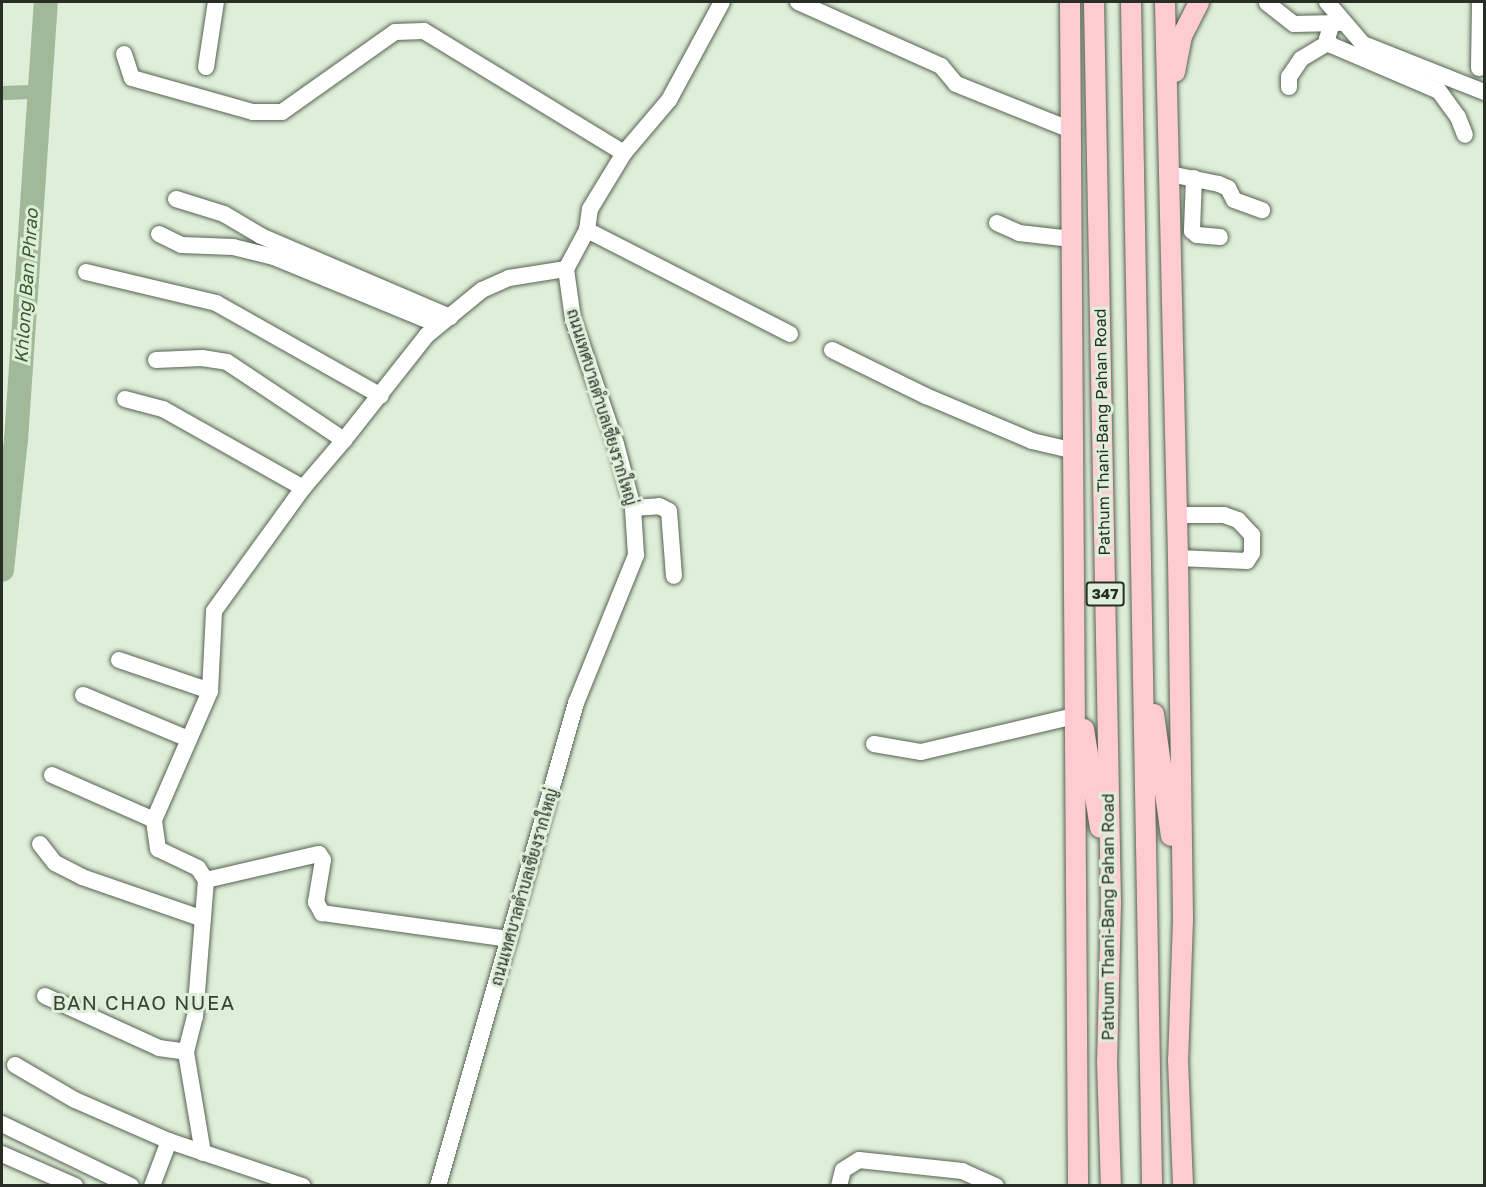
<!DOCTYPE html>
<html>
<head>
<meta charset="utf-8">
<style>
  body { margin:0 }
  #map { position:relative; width:1486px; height:1187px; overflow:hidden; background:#deeed9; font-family:"Golos Text",Sarabun,sans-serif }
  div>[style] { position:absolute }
  .canal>* { height:14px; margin:-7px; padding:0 7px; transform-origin:7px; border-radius:7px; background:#a1b999 }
  .river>* { height:24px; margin:-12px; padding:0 12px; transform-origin:12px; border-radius:12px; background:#a1b999 }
  .roads { filter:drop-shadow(0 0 2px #566351) drop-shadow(0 0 2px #566351) }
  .minor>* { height:16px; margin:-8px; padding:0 8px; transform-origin:8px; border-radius:8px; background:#fff }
  .major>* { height:20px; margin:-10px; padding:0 10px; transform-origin:10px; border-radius:10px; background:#feccd0 }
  span { translate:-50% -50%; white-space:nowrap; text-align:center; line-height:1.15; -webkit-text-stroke:6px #deeed9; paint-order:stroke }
  .shield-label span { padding:2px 4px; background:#deeed9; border:2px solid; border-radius:4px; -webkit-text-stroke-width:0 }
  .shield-label { font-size:15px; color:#282e26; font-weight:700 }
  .street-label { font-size:16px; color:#282e26 }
  .water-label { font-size:18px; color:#385b2d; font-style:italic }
  .quarter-label { font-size:20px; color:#374433; letter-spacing:1.5px }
  .frame { position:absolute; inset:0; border:3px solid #282e26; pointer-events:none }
</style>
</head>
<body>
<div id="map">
  <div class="canal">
    <i style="left:2px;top:93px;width:38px;rotate:-2deg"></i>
  </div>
  <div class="river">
    <i style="left:2px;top:570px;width:131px;rotate:-83.9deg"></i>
    <i style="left:16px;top:440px;width:439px;rotate:-86.1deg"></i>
  </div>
  <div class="roads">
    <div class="minor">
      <i style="left:798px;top:2px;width:157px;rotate:24.1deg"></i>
      <i style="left:941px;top:66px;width:23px;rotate:50deg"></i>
      <i style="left:956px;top:84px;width:124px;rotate:21.8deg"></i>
      <i style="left:1327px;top:2px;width:55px;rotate:49.4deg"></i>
      <i style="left:1363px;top:44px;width:130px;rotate:21.6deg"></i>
      <i style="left:1267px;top:3px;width:34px;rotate:38deg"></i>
      <i style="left:1294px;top:24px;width:45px;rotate:-1.3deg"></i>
      <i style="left:1331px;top:26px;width:14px;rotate:107deg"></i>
      <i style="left:1327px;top:39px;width:7px;rotate:56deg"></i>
      <i style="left:1331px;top:45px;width:117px;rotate:23.1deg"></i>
      <i style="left:1439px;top:91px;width:32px;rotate:54deg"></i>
      <i style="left:1458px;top:117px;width:19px;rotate:69deg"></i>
      <i style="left:124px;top:54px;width:25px;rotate:72deg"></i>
      <i style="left:132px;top:78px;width:126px;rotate:15.7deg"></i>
      <i style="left:253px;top:112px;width:29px"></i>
      <i style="left:282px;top:112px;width:138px;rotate:-35.3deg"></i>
      <i style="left:395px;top:32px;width:29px;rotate:-2deg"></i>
      <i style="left:424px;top:31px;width:234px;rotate:31.4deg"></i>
      <i style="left:206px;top:67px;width:66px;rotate:-81.3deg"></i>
      <i style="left:1479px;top:68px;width:66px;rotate:-89.1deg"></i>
      <i style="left:1289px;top:87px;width:10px;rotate:-90deg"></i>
      <i style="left:1289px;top:77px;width:22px;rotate:-56deg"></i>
      <i style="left:1301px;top:59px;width:33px;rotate:-31deg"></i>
      <i style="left:1170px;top:174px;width:50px;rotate:11.5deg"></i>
      <i style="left:1219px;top:184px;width:10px;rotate:24deg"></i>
      <i style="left:1228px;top:188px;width:13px;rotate:63deg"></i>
      <i style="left:1234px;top:200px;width:30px;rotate:20deg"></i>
      <i style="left:1194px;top:178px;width:53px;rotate:92.2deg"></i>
      <i style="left:1192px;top:231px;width:6px;rotate:39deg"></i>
      <i style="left:1197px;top:235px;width:23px;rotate:5deg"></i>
      <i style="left:176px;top:199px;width:50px;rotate:17.4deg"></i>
      <i style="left:224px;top:214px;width:43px;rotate:30.7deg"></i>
      <i style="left:261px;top:236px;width:206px;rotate:23.2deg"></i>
      <i style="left:997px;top:223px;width:24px;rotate:24deg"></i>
      <i style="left:1019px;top:233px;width:53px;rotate:6.5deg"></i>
      <i style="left:587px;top:230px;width:228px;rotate:27.1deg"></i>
      <i style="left:159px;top:234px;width:25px;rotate:26deg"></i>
      <i style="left:182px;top:245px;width:51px;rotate:2.2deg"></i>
      <i style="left:233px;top:247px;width:42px;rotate:13.7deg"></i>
      <i style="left:274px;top:257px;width:178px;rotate:22.4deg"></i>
      <i style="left:86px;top:272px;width:134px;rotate:13.4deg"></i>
      <i style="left:216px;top:303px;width:189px;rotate:29.4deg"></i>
      <i style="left:832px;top:350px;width:105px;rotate:26.1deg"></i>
      <i style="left:926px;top:396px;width:115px;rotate:23deg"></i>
      <i style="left:1032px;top:441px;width:44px;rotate:13.1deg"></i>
      <i style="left:156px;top:360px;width:46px;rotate:-2.5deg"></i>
      <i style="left:202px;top:358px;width:25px;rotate:9deg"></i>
      <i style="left:227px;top:362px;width:141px;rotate:33.7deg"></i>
      <i style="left:344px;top:440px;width:134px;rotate:-51.7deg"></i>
      <i style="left:427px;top:335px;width:71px;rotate:-39.3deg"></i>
      <i style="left:482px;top:290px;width:30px;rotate:-24deg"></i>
      <i style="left:509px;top:278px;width:58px;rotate:-9deg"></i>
      <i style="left:125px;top:399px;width:39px;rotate:15deg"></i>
      <i style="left:163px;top:409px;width:161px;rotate:29.4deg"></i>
      <i style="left:633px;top:508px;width:26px;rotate:-4deg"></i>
      <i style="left:659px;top:506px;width:11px;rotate:27deg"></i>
      <i style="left:669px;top:511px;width:65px;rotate:85.6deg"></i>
      <i style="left:1177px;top:515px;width:47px"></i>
      <i style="left:1224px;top:515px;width:15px;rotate:20deg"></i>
      <i style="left:1238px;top:520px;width:21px;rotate:47deg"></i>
      <i style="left:1252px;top:535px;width:18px;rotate:90deg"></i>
      <i style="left:1252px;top:553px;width:9px;rotate:122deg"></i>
      <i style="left:1247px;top:561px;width:69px;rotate:-177.5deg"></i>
      <i style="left:119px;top:660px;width:96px;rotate:18.8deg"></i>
      <i style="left:83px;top:695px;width:114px;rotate:22.7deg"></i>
      <i style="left:874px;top:744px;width:48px;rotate:9.7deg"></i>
      <i style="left:921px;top:752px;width:157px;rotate:-13.2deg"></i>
      <i style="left:52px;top:775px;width:111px;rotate:23.8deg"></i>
      <i style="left:40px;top:844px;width:24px;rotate:52deg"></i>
      <i style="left:55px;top:863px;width:30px;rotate:27deg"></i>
      <i style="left:82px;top:877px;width:128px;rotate:19.1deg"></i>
      <i style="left:206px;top:880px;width:116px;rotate:-13deg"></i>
      <i style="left:319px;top:854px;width:7px;rotate:56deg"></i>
      <i style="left:323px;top:860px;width:43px;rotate:99.5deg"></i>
      <i style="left:316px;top:902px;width:13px;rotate:61deg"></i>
      <i style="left:322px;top:913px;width:189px;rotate:7.9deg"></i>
      <i style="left:45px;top:996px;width:125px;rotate:24.5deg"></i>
      <i style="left:159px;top:1048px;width:27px;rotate:8deg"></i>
      <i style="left:15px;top:1065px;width:69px;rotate:30.3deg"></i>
      <i style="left:75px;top:1100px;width:103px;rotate:23.6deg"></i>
      <i style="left:169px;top:1141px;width:141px;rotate:18.6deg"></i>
      <i style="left:2px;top:1124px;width:143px;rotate:25.7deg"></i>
      <i style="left:203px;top:1153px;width:102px;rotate:-99.6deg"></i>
      <i style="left:186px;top:1052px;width:36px;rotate:-76deg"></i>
      <i style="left:195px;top:1017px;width:137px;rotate:-85.4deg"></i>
      <i style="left:206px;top:880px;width:14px;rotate:-124deg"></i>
      <i style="left:198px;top:868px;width:44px;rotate:-154.6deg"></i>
      <i style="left:158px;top:849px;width:29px;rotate:-98deg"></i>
      <i style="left:154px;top:820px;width:141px;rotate:-66.5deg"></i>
      <i style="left:210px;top:691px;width:80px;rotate:-87.1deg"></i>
      <i style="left:214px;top:611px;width:152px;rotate:-54.1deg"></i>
      <i style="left:303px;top:488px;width:63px;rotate:-49.5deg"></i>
      <i style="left:2px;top:1154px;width:80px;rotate:23.7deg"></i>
      <i style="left:152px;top:1186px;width:48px;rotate:-69.3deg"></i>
      <i style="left:438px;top:1186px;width:502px;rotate:-74.05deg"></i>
      <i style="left:576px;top:703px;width:160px;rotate:-67.9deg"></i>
      <i style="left:636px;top:555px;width:47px;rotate:-93.7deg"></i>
      <i style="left:633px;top:508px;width:66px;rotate:-104.9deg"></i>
      <i style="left:616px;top:444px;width:132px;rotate:-109deg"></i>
      <i style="left:573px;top:319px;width:50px;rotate:-98deg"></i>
      <i style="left:566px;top:269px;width:44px;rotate:-61.7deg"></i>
      <i style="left:587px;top:230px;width:21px;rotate:-82deg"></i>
      <i style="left:590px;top:209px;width:66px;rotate:-58.7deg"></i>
      <i style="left:624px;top:153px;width:70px;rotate:-49.7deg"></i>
      <i style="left:669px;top:100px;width:111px;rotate:-61.6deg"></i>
      <i style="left:839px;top:1186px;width:16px;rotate:-76deg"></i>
      <i style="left:843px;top:1170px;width:19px;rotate:-32deg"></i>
      <i style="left:859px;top:1160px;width:104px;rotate:6.1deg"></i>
      <i style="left:962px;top:1171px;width:37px;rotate:24deg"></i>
    </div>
    <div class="major">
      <i style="left:1070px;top:2px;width:1184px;rotate:89.61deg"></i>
      <i style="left:1094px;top:2px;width:900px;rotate:88.92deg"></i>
      <i style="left:1111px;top:902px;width:159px;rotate:91.4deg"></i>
      <i style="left:1107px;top:1061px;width:125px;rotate:88.2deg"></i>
      <i style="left:1131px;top:2px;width:1184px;rotate:88.98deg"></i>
      <i style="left:1165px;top:2px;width:556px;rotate:88.66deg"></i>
      <i style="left:1178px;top:558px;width:362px;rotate:89.2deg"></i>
      <i style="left:1183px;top:920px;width:140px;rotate:92deg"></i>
      <i style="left:1178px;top:1060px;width:126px;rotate:87.7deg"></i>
      <i style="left:1175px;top:72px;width:37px;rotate:-79deg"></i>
      <i style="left:1182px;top:36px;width:38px;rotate:-63deg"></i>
      <i style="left:1154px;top:714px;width:123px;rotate:82.1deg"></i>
      <i style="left:1084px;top:729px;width:100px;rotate:80.8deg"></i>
    </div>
  </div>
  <div class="shield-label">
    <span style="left:1105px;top:594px">347</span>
  </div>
  <div class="street-label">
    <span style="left:602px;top:407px;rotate:73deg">ถนนเทศบาลตำบลเชียงรากใหญ่</span>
    <span style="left:1102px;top:432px;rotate:-91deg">Pathum Thani-Bang Pahan Road</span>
    <span style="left:524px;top:887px;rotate:-74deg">ถนนเทศบาลตำบลเชียงรากใหญ่</span>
    <span style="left:1108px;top:917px;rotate:-90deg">Pathum Thani-Bang Pahan Road</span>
  </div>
  <div class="water-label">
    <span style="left:26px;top:286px;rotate:-86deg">Khlong Ban Phrao</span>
  </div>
  <div class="quarter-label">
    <span style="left:144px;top:1002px">BAN CHAO NUEA</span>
  </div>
  <div class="frame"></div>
</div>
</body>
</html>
